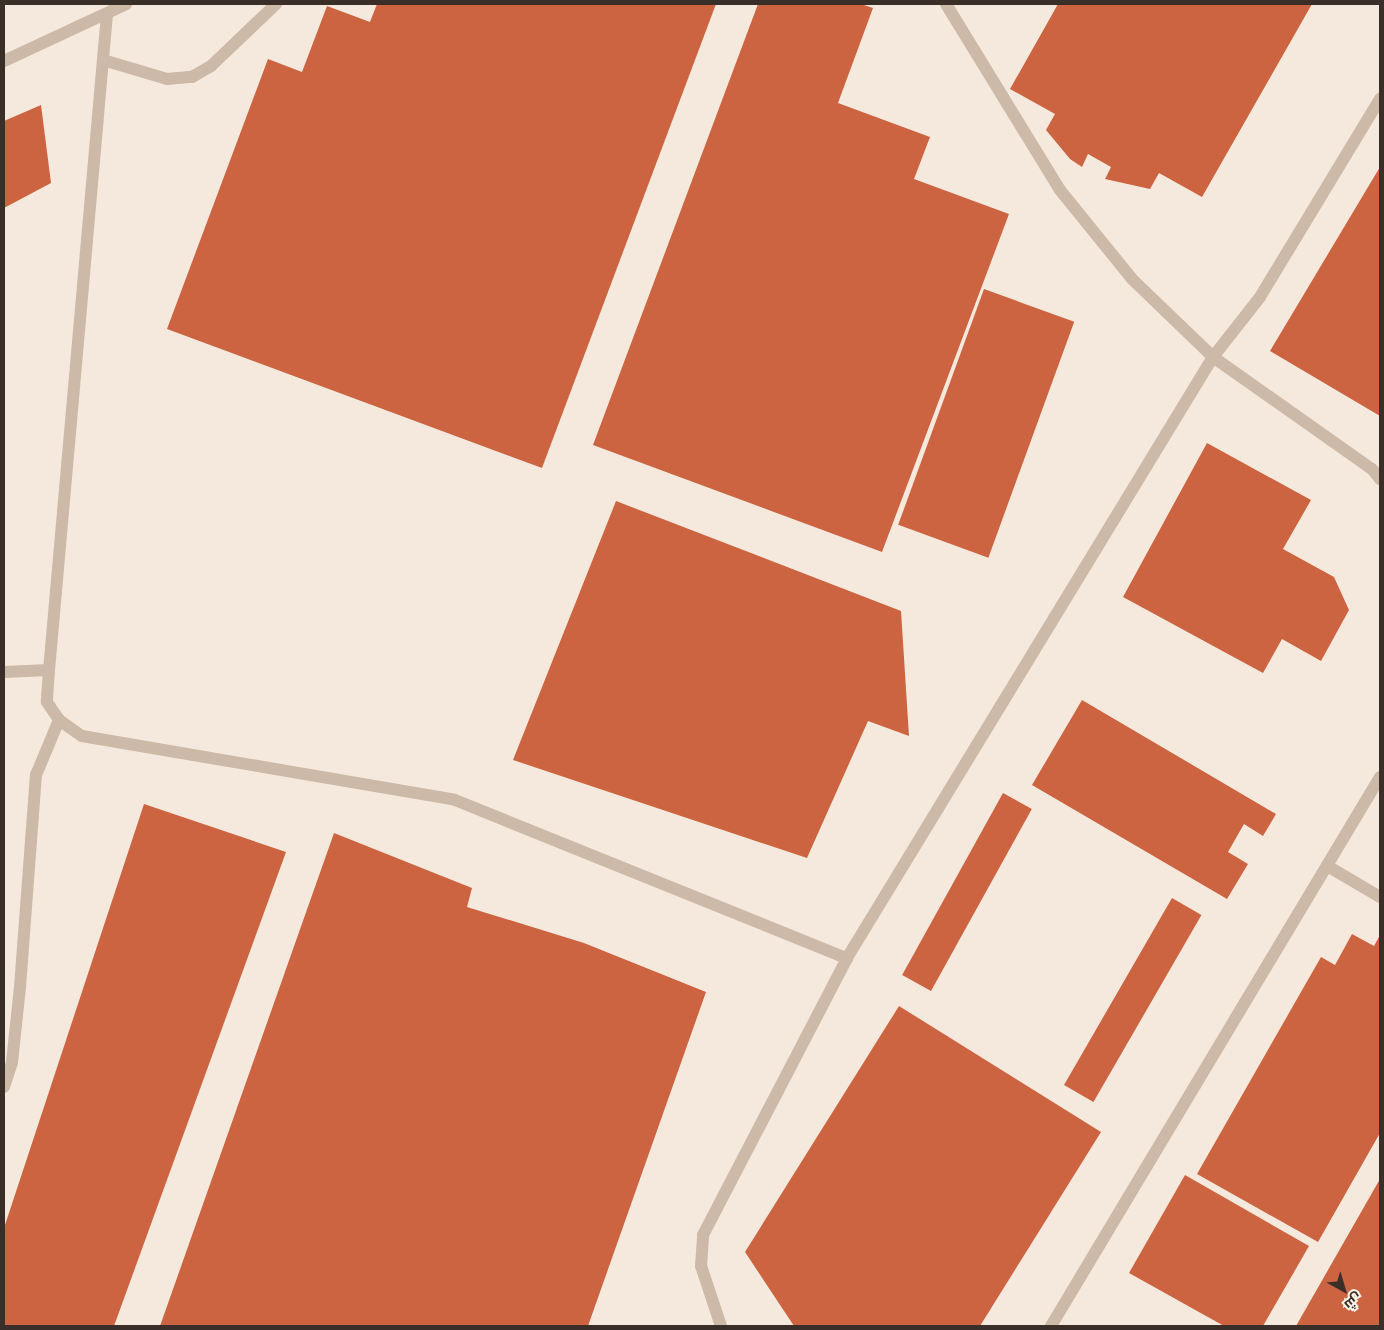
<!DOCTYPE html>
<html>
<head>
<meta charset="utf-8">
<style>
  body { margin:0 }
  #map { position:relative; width:1384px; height:1330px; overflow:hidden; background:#f4e9dc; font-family:"Asap Condensed",Cairo,sans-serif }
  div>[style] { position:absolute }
  .building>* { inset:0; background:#cd6441; transform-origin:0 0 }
  .minor>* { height:12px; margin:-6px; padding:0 6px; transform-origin:6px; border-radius:6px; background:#cdb9a7 }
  span { translate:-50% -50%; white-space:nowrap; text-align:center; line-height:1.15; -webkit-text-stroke:4.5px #fbf3e9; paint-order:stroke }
  .frame { position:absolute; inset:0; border:5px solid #392e28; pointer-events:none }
  .north { position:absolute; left:1319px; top:1265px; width:50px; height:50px; -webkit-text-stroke:4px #fbf3e9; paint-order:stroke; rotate:141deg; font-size:14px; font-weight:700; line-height:20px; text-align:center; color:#392e28 }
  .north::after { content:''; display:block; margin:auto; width:18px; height:22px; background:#392e28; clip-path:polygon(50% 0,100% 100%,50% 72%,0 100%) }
</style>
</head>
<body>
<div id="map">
  <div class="building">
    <i style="clip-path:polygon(377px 4px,716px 4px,542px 468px,167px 329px,268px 59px,302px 72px,327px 6px,370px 22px)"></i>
    <i style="clip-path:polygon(758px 4px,861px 4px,873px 8px,838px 103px,930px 137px,914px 179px,1009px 214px,882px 552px,593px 445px)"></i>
    <i style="clip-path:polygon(1058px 4px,1312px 4px,1202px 197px,1159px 173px,1150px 189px,1105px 179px,1111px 167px,1088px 154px,1082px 167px,1070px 159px,1046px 130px,1055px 114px,1010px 89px)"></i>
    <i style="clip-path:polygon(41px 105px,51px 183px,4px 208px,4px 121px)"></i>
    <i style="clip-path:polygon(1380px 167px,1380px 416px,1270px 351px)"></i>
    <i style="left:984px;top:289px;width:96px;height:251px;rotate:20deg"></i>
    <i style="clip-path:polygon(1207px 443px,1311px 500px,1283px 549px,1334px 577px,1349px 610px,1321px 661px,1282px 639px,1263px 673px,1123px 597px)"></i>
    <i style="clip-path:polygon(616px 501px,901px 611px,909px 736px,868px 721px,807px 858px,513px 760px)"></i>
    <i style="clip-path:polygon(1082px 700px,1276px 814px,1263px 836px,1244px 824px,1228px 852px,1248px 864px,1227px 899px,1032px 785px)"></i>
    <i style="left:1003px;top:793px;width:33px;height:208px;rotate:29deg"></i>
    <i style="clip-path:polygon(144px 804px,286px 852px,114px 1326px,4px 1326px,4px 1228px)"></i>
    <i style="clip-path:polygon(334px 833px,472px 888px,467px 907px,584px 943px,706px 992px,588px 1326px,160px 1326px)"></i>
    <i style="left:1172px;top:898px;width:34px;height:216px;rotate:30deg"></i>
    <i style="clip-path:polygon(1352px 934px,1374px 946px,1380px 935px,1380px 1133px,1318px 1242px,1197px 1174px,1321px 957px,1335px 965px)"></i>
    <i style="clip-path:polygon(899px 1006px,1101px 1132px,980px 1326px,794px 1326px,745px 1252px)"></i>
    <i style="clip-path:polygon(1185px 1175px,1309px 1246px,1263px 1326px,1224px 1326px,1129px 1273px)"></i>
    <i style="clip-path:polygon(1380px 1179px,1380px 1326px,1296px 1326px)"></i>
  </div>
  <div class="minor">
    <i style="left:946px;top:4px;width:218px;rotate:58.5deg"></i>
    <i style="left:1060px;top:190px;width:114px;rotate:51deg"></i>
    <i style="left:1132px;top:279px;width:112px;rotate:43.9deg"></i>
    <i style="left:1213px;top:357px;width:194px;rotate:35.2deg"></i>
    <i style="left:1372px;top:469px;width:13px;rotate:51deg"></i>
    <i style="left:107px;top:14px;width:659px;rotate:95.05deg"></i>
    <i style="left:49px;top:670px;width:32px;rotate:94deg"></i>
    <i style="left:47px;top:702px;width:22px;rotate:56deg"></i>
    <i style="left:59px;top:720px;width:28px;rotate:35deg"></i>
    <i style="left:82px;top:736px;width:378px;rotate:9.7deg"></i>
    <i style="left:455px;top:800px;width:423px;rotate:22deg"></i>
    <i style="left:103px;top:60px;width:67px;rotate:16.5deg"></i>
    <i style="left:167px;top:79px;width:25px;rotate:-5deg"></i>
    <i style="left:192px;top:77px;width:22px;rotate:-30deg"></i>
    <i style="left:211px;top:66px;width:90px;rotate:-43.6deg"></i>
    <i style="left:4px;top:61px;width:135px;rotate:-25deg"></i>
    <i style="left:4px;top:672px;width:45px;rotate:-2.5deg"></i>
    <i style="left:1329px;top:867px;width:59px;rotate:30.5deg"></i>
    <i style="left:4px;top:1087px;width:26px;rotate:-72deg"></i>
    <i style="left:12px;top:1062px;width:75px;rotate:-83.9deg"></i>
    <i style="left:20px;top:987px;width:213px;rotate:-85.7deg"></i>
    <i style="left:36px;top:775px;width:60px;rotate:-67.3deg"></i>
    <i style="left:721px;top:1326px;width:63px;rotate:-108.4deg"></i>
    <i style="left:701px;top:1266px;width:31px;rotate:-86deg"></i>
    <i style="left:703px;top:1235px;width:312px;rotate:-62.5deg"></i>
    <i style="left:847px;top:958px;width:704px;rotate:-58.66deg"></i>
    <i style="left:1213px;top:357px;width:76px;rotate:-51.9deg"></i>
    <i style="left:1260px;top:297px;width:232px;rotate:-58.8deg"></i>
    <i style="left:1051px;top:1326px;width:640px;rotate:-59.07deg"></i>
  </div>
  <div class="frame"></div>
  <div class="north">ش</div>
</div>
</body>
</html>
